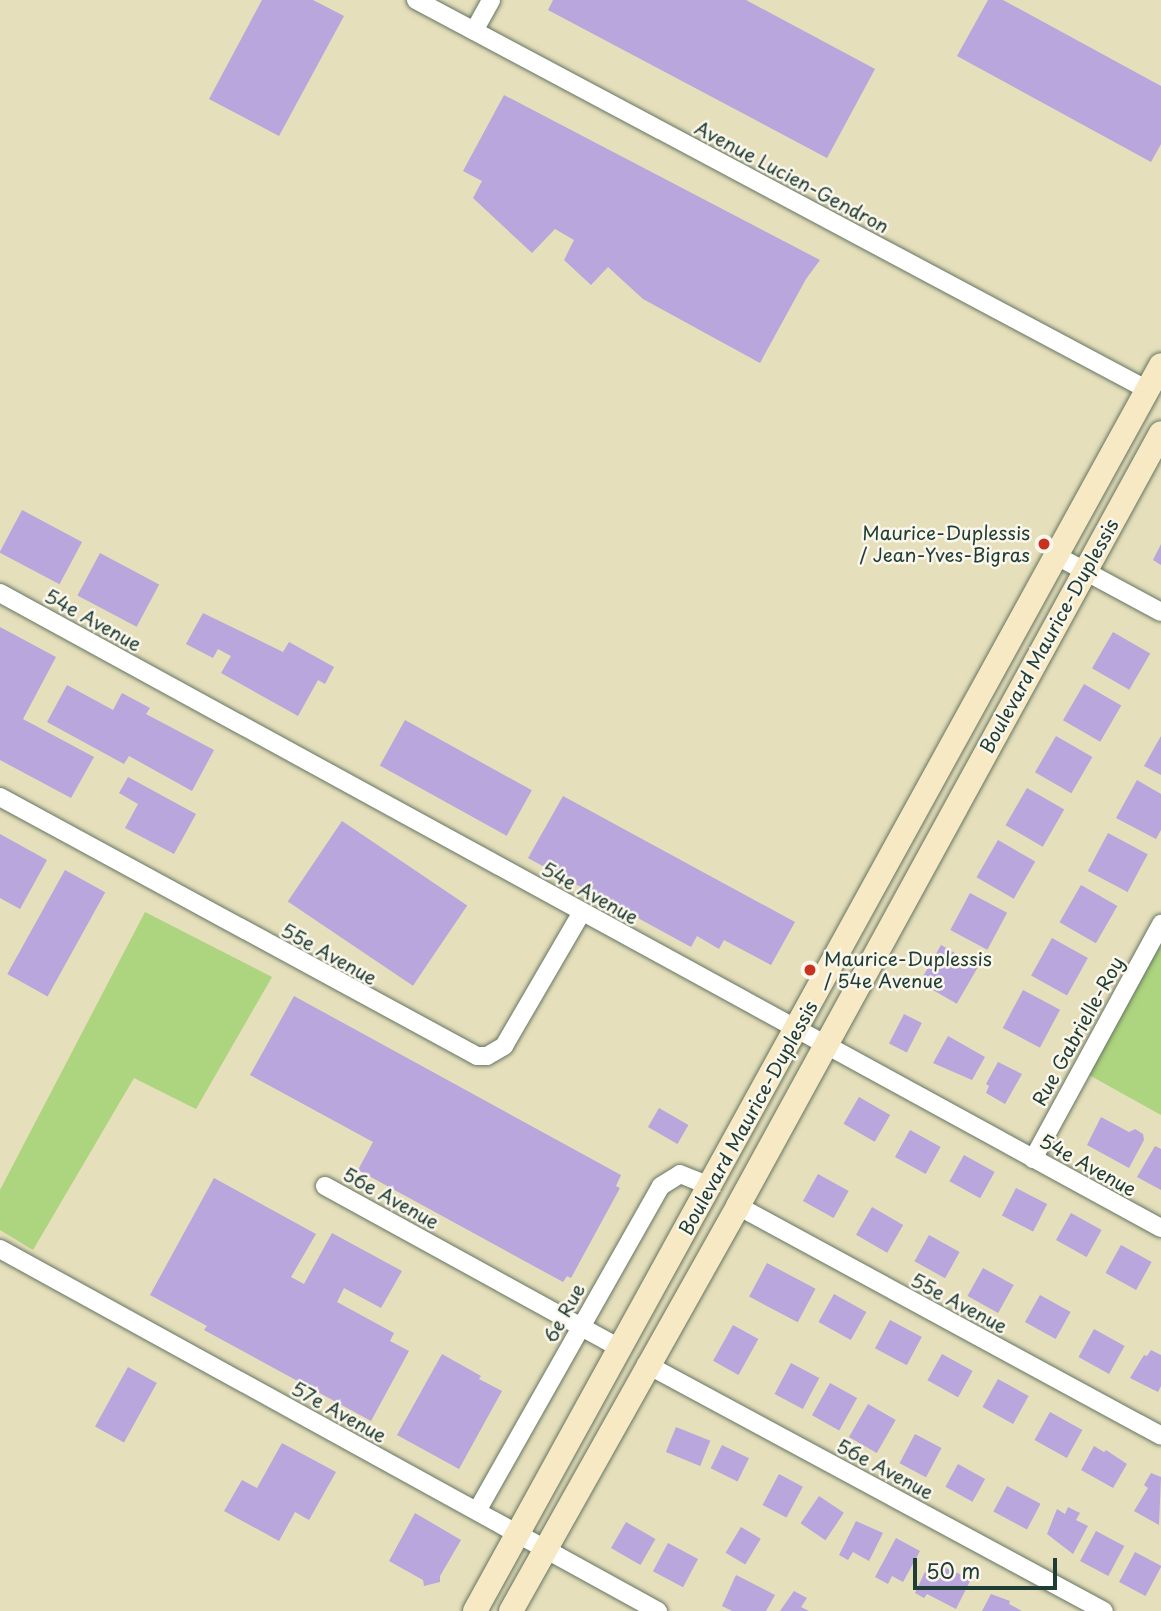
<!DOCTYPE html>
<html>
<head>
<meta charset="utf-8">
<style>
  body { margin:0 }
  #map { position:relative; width:1161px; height:1611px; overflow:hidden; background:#e6dfbb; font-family:"Playpen Sans",sans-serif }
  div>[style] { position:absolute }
  .green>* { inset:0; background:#add47e }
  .building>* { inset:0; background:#b8a6dd; transform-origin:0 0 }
  .roads { filter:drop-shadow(0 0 2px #657663) drop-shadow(0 0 2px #657663) }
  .street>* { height:18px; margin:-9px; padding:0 9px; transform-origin:9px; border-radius:9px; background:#fff }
  .secondary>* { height:24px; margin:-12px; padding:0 12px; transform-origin:12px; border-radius:12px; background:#f7e9c3 }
  .dots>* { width:19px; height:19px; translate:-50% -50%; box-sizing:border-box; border:4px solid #fbf7ec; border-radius:50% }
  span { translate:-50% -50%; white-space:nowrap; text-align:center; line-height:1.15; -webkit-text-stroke:5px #fbf7ec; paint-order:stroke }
  .street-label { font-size:19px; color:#1f3d34 }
  .poi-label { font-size:19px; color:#1f3d34 }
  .right { translate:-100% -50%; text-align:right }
  .left { translate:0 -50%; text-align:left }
  .scale { position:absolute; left:913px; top:1558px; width:144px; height:32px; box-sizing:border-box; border:4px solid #1f3d34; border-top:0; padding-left:9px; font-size:21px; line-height:24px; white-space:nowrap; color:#1f3d34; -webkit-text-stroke:5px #fbf7ec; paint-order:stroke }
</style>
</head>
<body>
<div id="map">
  <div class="green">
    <i style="clip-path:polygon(145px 912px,272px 977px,196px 1109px,134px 1078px,33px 1250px,0 1230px,0 1190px)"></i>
    <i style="clip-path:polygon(1161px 924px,1161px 1115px,1080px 1070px)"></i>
  </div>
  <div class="building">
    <i style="clip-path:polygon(262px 0,313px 0,344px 16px,279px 136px,209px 99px)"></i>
    <i style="clip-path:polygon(553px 0,746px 0,875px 69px,827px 158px,548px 10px)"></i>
    <i style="clip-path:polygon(988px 0,1003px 0,1161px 86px,1161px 144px,1151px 162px,957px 56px)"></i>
    <i style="clip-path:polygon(504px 95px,820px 260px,806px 279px,760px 363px,643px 299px,608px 267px,591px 285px,564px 260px,574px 240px,555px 229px,532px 253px,473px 198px,482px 181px,463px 171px)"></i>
    <i style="left:22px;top:510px;width:68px;height:48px;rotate:28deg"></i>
    <i style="clip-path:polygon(1161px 544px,1161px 565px,1153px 560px)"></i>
    <i style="left:100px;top:553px;width:67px;height:48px;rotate:28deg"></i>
    <i style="clip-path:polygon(203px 613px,283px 652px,289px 642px,334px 667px,325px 684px,318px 680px,298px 716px,221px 673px,231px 656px,218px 649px,213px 658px,186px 644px)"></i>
    <i style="clip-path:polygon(0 627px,56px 657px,23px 719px,94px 757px,71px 798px,0 760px)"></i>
    <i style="left:1113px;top:632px;width:43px;height:42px;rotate:30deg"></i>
    <i style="left:1084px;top:684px;width:43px;height:42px;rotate:30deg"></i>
    <i style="clip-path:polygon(67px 685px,113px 710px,122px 693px,150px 708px,146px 714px,214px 750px,192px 791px,129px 756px,124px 764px,47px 722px)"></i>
    <i style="left:405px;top:720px;width:145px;height:52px;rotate:29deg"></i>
    <i style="left:1056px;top:736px;width:42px;height:42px;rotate:30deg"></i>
    <i style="clip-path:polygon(1161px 736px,1161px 775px,1144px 766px)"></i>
    <i style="clip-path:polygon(128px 777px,196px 814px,174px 854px,125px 828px,138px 804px,119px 793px)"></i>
    <i style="clip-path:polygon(1137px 780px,1161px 794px,1161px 830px,1156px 839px,1116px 818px)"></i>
    <i style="left:1027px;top:788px;width:43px;height:43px;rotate:30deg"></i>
    <i style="clip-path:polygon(563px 796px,795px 922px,771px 965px,724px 940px,719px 949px,697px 936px,691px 947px,528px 858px)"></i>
    <i style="left:342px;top:821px;width:151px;height:97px;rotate:34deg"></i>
    <i style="left:1108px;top:833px;width:45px;height:43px;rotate:28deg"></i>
    <i style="clip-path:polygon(0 834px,47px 860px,20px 909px,0 898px)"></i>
    <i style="left:998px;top:840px;width:43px;height:43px;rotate:30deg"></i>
    <i style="left:65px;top:870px;width:46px;height:119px;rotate:29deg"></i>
    <i style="left:1081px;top:885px;width:42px;height:43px;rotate:30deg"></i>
    <i style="left:970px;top:893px;width:42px;height:42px;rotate:28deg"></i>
    <i style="left:1052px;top:938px;width:41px;height:43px;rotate:29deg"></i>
    <i style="left:941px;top:945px;width:43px;height:43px;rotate:30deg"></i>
    <i style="left:1023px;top:990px;width:42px;height:43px;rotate:28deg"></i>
    <i style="clip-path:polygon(294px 996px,621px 1175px,616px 1186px,620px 1188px,571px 1278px,567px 1276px,563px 1282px,358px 1170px,373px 1142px,250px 1075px)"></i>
    <i style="left:904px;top:1014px;width:20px;height:33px;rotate:27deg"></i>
    <i style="clip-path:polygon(948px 1036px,985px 1057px,972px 1080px,933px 1063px)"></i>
    <i style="clip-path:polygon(998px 1062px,1022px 1074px,1005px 1104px,986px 1093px,989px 1086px,986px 1084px)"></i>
    <i style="left:859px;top:1097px;width:36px;height:31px;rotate:30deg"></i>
    <i style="left:659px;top:1108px;width:34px;height:22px;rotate:30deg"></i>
    <i style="clip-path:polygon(1101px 1117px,1129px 1132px,1135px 1129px,1143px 1134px,1144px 1140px,1129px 1168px,1087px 1145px)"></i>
    <i style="left:910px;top:1130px;width:35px;height:31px;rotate:29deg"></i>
    <i style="clip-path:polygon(1155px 1146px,1161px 1149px,1161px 1190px,1137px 1177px)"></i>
    <i style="left:964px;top:1155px;width:35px;height:30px;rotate:29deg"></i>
    <i style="left:818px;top:1174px;width:35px;height:31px;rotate:29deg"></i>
    <i style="clip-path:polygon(214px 1178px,316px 1234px,291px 1277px,304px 1284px,332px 1233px,402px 1271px,381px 1308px,344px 1288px,337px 1302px,394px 1333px,390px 1341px,409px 1351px,371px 1421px,204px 1330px,207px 1326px,150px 1295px)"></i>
    <i style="left:1016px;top:1188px;width:35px;height:31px;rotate:27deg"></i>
    <i style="left:872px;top:1207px;width:36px;height:32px;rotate:30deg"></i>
    <i style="left:1071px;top:1213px;width:35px;height:31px;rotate:29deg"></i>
    <i style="left:929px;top:1235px;width:35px;height:30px;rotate:29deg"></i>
    <i style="left:1121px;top:1245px;width:35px;height:32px;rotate:29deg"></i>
    <i style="left:767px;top:1263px;width:55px;height:38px;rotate:28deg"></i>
    <i style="left:983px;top:1268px;width:35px;height:32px;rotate:29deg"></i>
    <i style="left:834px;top:1294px;width:37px;height:32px;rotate:29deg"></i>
    <i style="left:1040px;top:1295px;width:35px;height:31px;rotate:29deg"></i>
    <i style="left:890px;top:1320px;width:36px;height:32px;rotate:28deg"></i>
    <i style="left:733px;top:1325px;width:29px;height:41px;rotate:29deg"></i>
    <i style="left:1094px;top:1329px;width:35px;height:32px;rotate:29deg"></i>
    <i style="clip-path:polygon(1151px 1350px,1161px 1355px,1161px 1386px,1158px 1392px,1130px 1378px,1144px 1355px,1147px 1356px)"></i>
    <i style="clip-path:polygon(442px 1354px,481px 1376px,479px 1379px,502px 1391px,459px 1469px,397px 1435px)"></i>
    <i style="left:942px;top:1354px;width:35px;height:30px;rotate:29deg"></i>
    <i style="left:791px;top:1363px;width:32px;height:35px;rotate:28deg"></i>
    <i style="left:128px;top:1367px;width:33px;height:68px;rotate:29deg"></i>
    <i style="left:998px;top:1379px;width:35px;height:32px;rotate:29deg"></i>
    <i style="left:830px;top:1383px;width:31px;height:37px;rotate:29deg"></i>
    <i style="left:868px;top:1404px;width:32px;height:38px;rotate:30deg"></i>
    <i style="left:1050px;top:1412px;width:37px;height:32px;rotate:29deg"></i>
    <i style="left:676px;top:1427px;width:37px;height:27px;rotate:22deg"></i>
    <i style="left:915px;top:1434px;width:30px;height:33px;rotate:28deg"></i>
    <i style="clip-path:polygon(282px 1443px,336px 1472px,309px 1520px,295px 1512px,279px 1541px,224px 1511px,242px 1480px,257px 1488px)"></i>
    <i style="left:722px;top:1445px;width:30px;height:26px;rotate:26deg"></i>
    <i style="clip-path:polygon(1094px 1446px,1104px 1452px,1106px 1450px,1127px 1464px,1113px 1488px,1081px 1470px)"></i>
    <i style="left:958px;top:1464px;width:31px;height:26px;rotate:29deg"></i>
    <i style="clip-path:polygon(1151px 1473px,1161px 1477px,1159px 1525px,1134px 1511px,1148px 1488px,1144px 1485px)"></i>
    <i style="left:779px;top:1474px;width:27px;height:35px;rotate:28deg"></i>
    <i style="left:1007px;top:1486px;width:38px;height:29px;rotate:28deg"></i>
    <i style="left:819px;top:1496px;width:30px;height:33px;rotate:34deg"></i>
    <i style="clip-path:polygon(1068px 1507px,1080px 1513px,1076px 1520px,1088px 1526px,1073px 1554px,1047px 1534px,1057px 1509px,1065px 1514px)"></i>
    <i style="clip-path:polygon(415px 1513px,461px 1540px,440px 1576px,440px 1582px,424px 1586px,423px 1580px,389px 1561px)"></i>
    <i style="clip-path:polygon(856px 1521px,883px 1533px,869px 1561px,853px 1552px,848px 1560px,839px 1555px)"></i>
    <i style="left:626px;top:1522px;width:34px;height:30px;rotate:30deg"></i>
    <i style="left:741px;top:1527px;width:23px;height:30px;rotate:31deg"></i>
    <i style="left:1096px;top:1531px;width:32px;height:34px;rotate:28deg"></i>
    <i style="clip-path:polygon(896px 1538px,920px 1551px,903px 1582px,892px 1576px,888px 1584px,875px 1577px)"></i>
    <i style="left:668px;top:1543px;width:34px;height:32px;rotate:28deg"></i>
    <i style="left:1135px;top:1552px;width:30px;height:34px;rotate:28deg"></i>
    <i style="clip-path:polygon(930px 1561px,971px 1579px,956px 1609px,927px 1594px,924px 1598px,915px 1593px)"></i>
    <i style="clip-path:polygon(736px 1575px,775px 1595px,766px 1611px,732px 1611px,722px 1606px)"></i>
    <i style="clip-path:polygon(794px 1591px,807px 1598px,801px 1607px,809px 1611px,780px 1611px)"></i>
    <i style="clip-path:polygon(991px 1594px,1010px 1601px,1009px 1604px,1022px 1611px,982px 1611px)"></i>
  </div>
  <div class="roads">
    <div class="street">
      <i style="left:416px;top:0;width:829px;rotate:28.05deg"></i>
      <i style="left:474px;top:31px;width:35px;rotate:-61deg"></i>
      <i style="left:1057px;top:556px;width:118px;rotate:28.3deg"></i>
      <i style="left:0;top:593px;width:1323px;rotate:28.68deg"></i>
      <i style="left:0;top:797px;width:543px;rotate:28.5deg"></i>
      <i style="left:477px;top:1056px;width:10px"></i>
      <i style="left:487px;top:1056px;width:20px;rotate:-30deg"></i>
      <i style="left:504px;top:1046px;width:155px;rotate:-59.8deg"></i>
      <i style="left:1033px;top:1159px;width:268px;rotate:-61.4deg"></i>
      <i style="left:325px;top:1186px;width:339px;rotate:28.8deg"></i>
      <i style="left:738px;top:1206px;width:481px;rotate:28.5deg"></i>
      <i style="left:0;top:1249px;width:751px;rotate:28.82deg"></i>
      <i style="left:646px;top:1364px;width:520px;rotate:28.34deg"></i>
      <i style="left:477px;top:1511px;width:373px;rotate:-60.5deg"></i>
      <i style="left:661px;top:1186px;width:22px;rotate:-32deg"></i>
      <i style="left:680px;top:1174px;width:31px;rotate:22deg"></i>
    </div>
    <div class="secondary">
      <i style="left:475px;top:1611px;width:1422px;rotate:-61.16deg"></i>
      <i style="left:511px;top:1611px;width:464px;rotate:-60.7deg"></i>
      <i style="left:738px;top:1206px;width:881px;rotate:-61.31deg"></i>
    </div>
  </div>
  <div class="dots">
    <i style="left:1044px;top:544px;background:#c8321e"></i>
    <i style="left:810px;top:970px;background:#c8321e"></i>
  </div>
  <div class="street-label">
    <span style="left:792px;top:177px;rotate:28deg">Avenue Lucien-Gendron</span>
    <span style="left:93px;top:620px;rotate:29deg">54e Avenue</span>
    <span style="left:1049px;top:636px;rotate:-61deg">Boulevard Maurice-Duplessis</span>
    <span style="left:590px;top:893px;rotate:29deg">54e Avenue</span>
    <span style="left:329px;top:954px;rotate:29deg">55e Avenue</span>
    <span style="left:1078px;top:1031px;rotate:-61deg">Rue Gabrielle-Roy</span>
    <span style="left:748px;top:1118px;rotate:-61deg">Boulevard Maurice-Duplessis</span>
    <span style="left:1088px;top:1165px;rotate:29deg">54e Avenue</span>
    <span style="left:391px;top:1198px;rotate:29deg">56e Avenue</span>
    <span style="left:959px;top:1303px;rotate:28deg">55e Avenue</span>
    <span style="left:564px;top:1313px;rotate:-61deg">6e Rue</span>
    <span style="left:339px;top:1412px;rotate:29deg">57e Avenue</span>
    <span style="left:885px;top:1469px;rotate:28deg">56e Avenue</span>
  </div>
  <div class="poi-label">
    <span class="right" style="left:1030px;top:544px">Maurice-Duplessis<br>/ Jean-Yves-Bigras</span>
    <span class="left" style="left:824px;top:970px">Maurice-Duplessis<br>/ 54e Avenue</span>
  </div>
  <div class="scale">50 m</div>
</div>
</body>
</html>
